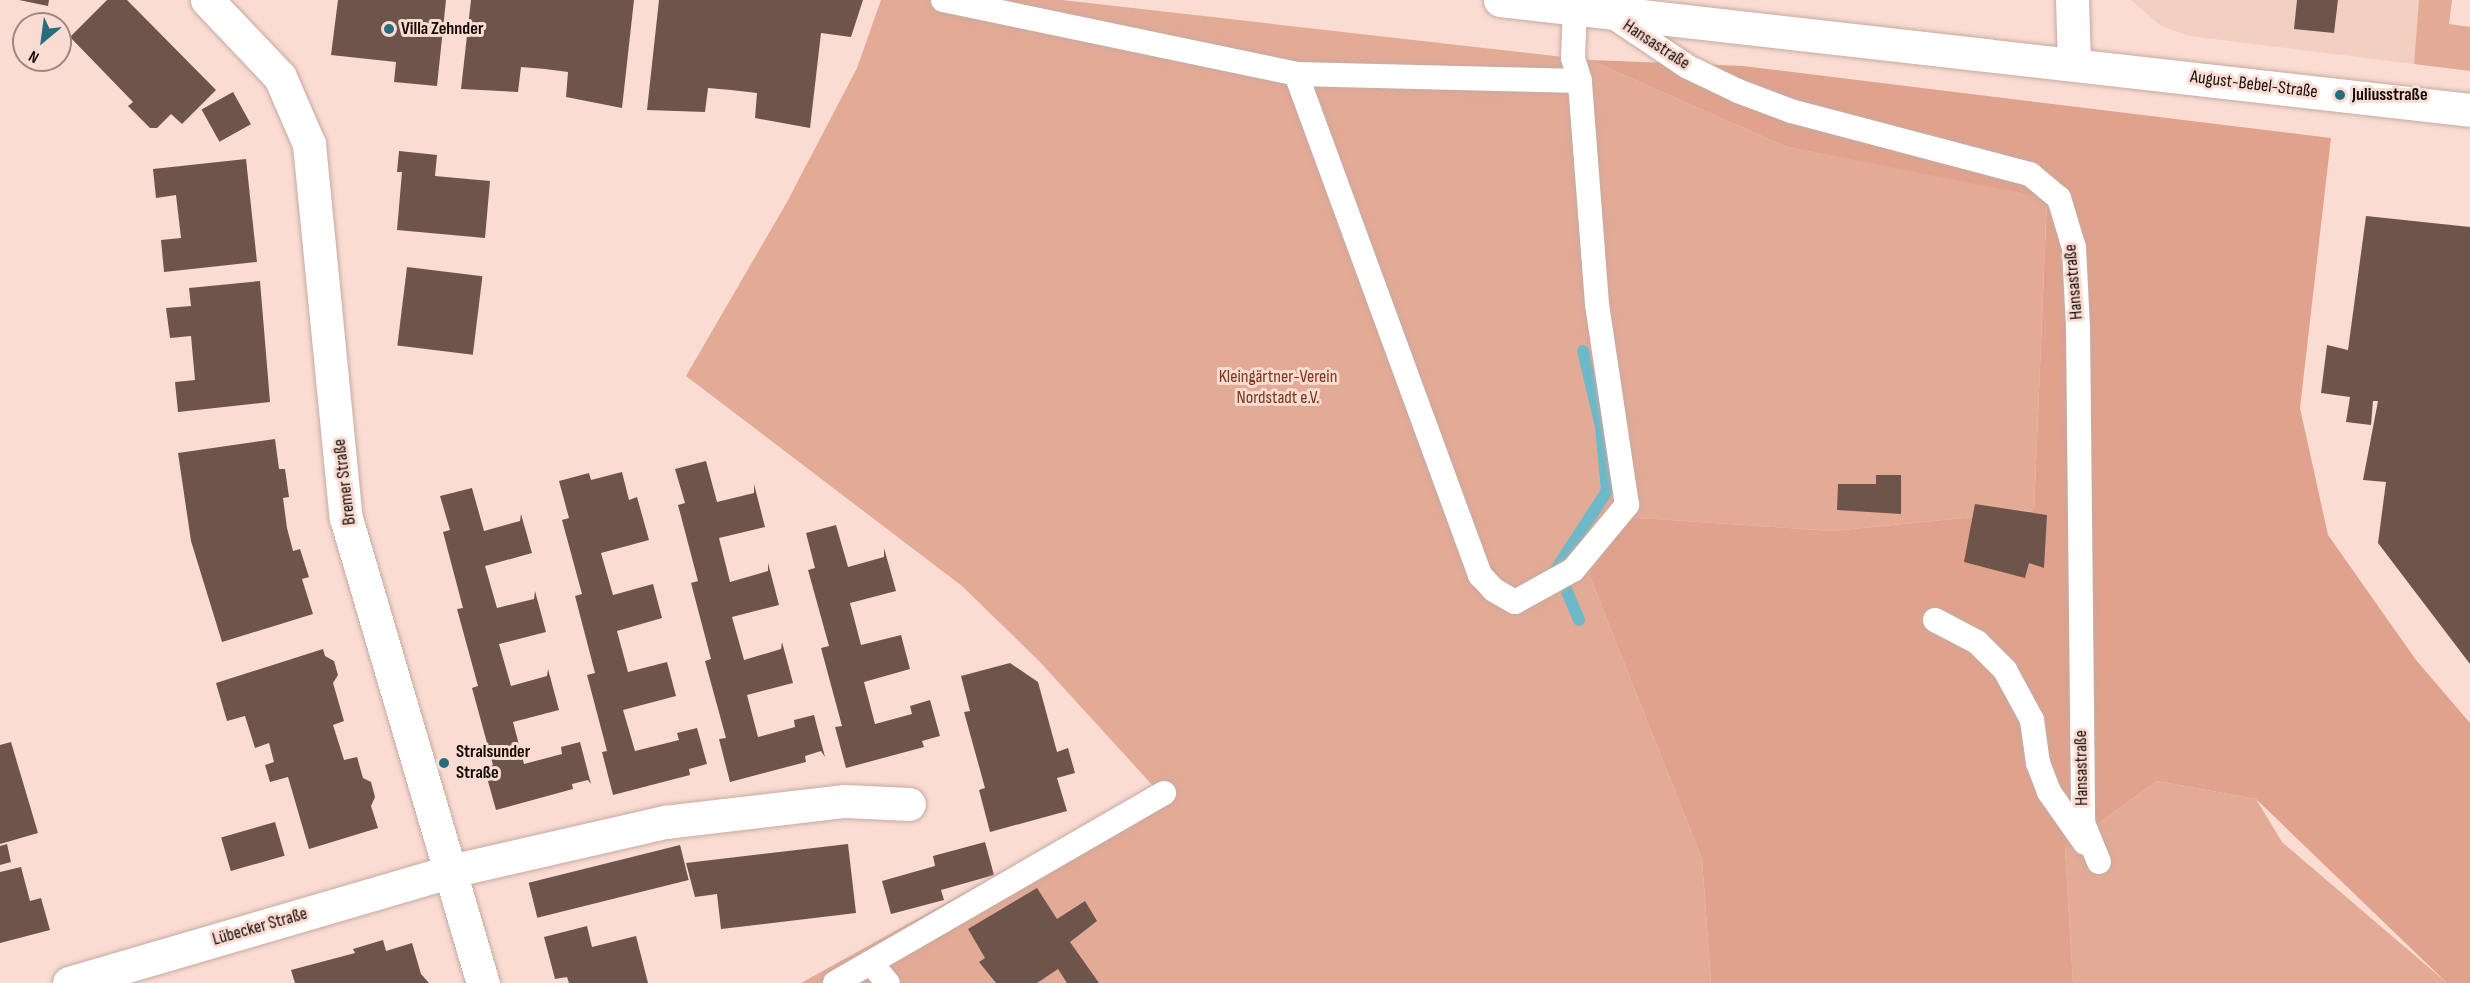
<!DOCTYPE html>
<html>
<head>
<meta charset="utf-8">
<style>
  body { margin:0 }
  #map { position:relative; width:2470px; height:983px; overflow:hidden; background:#fadcd2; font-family:"Sofia Sans Condensed",sans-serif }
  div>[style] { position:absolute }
  .built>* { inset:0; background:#f3cfc1 }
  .green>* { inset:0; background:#e3aa96 }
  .forest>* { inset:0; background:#e0a28c }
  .stream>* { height:12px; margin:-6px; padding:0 6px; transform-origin:6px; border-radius:6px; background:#6bb9c9 }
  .building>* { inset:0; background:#6e554c; transform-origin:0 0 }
  .roads { filter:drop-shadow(0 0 2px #c6aaa0) drop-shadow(0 0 2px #c6aaa0) }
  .service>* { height:24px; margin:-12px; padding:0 12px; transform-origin:12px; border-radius:12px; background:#fff }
  .minor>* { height:33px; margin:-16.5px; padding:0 16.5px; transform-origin:16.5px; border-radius:16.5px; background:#fff }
  .dots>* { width:16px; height:16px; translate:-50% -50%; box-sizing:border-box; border:3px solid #fadcd2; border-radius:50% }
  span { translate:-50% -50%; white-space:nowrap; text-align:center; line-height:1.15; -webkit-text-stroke:6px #fadcd2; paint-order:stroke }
  .poi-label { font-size:18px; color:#150b08; font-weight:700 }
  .left { translate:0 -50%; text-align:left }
  .street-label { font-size:18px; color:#150b08 }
  .park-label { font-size:18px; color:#7e3417 }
  .north { position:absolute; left:12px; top:12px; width:60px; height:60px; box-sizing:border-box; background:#fadcd2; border:2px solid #9e8881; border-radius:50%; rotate:209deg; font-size:16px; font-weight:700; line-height:24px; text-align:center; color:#150b08 }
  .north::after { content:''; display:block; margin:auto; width:21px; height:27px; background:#276e7c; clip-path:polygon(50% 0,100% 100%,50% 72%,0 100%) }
</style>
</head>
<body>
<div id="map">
  <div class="built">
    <i style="clip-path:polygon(2131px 0,2419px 0,2414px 64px,2189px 36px,2161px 26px)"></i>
  </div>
  <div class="green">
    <i style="clip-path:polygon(881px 0,1062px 0,1590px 60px,1787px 147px,2047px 197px,2034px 511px,1832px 531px,1626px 517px,1589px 574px,1702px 859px,1711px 983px,801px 983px,1155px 788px,1040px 662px,962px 586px,686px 376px,787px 202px,857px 68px)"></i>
    <i style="clip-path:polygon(2419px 0,2452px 0,2449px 24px,2470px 27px,2470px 71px,2414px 64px)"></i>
    <i style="clip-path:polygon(2157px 781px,2256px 799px,2282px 842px,2447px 983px,2073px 983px,2065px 847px)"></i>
  </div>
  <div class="forest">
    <i style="clip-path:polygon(1590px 60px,1743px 66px,2331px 138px,2300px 408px,2328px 535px,2416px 660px,2470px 723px,2470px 983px,2447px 983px,2256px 799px,2157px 781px,2065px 847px,2073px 983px,1711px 983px,1702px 859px,1589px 574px,1626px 517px,1832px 531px,2034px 511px,2047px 198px,1787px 147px)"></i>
  </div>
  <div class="stream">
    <i style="left:1579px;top:620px;width:56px;rotate:-112.9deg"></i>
    <i style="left:1557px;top:568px;width:92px;rotate:-57deg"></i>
    <i style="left:1607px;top:491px;width:65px;rotate:-95.3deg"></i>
    <i style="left:1601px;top:426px;width:77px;rotate:-103.5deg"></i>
  </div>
  <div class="building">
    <i style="clip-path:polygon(19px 0,49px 0,48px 6px)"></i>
    <i style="clip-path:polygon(107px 0,127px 0,216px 90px,182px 124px,171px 114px,157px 128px,150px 128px,128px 106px,133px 102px,70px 37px)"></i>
    <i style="clip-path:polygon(338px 0,446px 0,437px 86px,394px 82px,396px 62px,331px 55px)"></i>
    <i style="clip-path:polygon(471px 0,634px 0,622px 108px,566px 97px,568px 72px,545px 69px,521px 67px,518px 92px,461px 89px)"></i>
    <i style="clip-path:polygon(659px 0,863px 0,851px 37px,821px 33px,810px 128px,755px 118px,757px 93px,731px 90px,708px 88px,705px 112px,647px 110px)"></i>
    <i style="clip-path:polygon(2297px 0,2338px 0,2334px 33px,2294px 29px)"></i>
    <i style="left:233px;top:92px;width:37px;height:36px;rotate:61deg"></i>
    <i style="clip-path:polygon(399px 151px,437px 155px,435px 176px,490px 181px,485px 238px,397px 230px,402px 172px,397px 172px)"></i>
    <i style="clip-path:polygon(246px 159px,257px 262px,164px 272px,161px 240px,181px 238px,176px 195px,156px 198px,153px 169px)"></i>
    <i style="clip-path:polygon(2366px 216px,2470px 227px,2470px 664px,2378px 543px,2386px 482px,2363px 480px,2378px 401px,2373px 401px,2371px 425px,2346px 422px,2350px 397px,2321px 393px,2327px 345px,2348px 350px)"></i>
    <i style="left:407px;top:267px;width:76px;height:79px;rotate:7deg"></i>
    <i style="clip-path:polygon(260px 281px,270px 402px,178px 412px,175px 382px,195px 380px,191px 336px,170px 338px,166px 308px,191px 306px,189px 288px)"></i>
    <i style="clip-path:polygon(275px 439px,279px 469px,285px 469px,289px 497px,283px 498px,287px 528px,293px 551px,300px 549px,309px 577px,302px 579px,313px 614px,222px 642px,191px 541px,178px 453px)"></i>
    <i style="clip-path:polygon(706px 461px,717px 502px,754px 493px,754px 484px,765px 527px,719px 538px,730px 582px,768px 571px,768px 563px,779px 605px,732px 617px,744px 660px,781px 649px,782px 642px,793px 683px,747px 695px,758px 737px,795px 727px,794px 720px,814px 715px,825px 757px,821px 751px,805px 756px,806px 762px,730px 782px,719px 739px,726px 738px,705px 661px,711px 659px,691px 583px,698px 581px,678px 505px,685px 503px,675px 469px)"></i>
    <i style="clip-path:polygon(622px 472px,629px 500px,637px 497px,649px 540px,601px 553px,613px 595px,653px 584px,662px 618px,617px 631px,628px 672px,667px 662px,676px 696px,623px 710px,635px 751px,679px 740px,677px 733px,697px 728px,707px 764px,689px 769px,690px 775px,613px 795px,602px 752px,607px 751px,587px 675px,595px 673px,575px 596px,582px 594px,562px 520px,569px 518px,559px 481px,589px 473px,591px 480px)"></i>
    <i style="clip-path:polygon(1876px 475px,1901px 475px,1901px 514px,1837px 510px,1838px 484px,1876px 484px)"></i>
    <i style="clip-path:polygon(472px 488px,484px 531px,520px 521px,521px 514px,532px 553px,485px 566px,497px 608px,534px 599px,535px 591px,546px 632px,499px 644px,511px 686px,547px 676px,548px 669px,559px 710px,513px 722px,524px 764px,562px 754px,561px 747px,580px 742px,591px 784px,588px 780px,572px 784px,573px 789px,496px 810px,484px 767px,493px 765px,472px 688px,478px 686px,457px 609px,463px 608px,443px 532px,450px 530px,440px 496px)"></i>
    <i style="clip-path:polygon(1975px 504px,2047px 515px,2044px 568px,2029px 563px,2025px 578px,1964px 562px)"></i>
    <i style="clip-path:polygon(836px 525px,848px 567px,884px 557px,884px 548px,896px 591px,850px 603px,861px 645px,901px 635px,910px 669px,864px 682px,875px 724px,912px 714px,910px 706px,930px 700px,940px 736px,922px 741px,924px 747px,846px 768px,835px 727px,842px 726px,821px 648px,829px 646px,808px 570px,815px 568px,806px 533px)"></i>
    <i style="clip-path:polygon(323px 649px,325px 656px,334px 661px,338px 675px,333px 683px,344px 721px,333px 725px,344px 760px,357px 757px,363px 778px,371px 782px,375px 797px,371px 806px,378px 828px,309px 849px,288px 777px,270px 782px,265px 765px,274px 762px,269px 743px,255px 748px,245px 716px,227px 721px,216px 683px)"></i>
    <i style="clip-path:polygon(1010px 663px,1038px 682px,1057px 752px,1068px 748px,1075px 773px,1057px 778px,1067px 811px,990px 832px,979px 790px,985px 788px,964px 712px,970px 711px,961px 676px)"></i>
    <i style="clip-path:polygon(11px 742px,38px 833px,0 844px,0 745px)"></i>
    <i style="left:275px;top:822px;width:35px;height:56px;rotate:74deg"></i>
    <i style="clip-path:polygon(985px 842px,994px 875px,941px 890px,944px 900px,891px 914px,882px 881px,935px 866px,933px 856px)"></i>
    <i style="clip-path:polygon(7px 844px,11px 862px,0 865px,0 846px)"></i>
    <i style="clip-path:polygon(848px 844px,856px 913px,721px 929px,717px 894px,695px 897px,686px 863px)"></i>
    <i style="left:680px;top:845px;width:36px;height:156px;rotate:76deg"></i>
    <i style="clip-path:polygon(21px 867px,30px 901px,41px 898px,50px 930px,0 943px,0 872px)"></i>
    <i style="clip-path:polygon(1037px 888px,1057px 919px,1085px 901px,1097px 921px,1070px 942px,1099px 983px,1067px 983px,1058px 969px,1037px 983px,996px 983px,979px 962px,985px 958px,968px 929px)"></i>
    <i style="clip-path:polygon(587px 926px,592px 947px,636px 936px,648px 983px,569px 983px,567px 977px,555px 979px,544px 937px)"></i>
    <i style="clip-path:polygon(383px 940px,386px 951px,412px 943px,421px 974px,429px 983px,295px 983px,291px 970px,355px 953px,353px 949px)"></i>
  </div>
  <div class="roads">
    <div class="service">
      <i style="left:943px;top:0;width:361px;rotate:11.8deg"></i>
      <i style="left:1296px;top:74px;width:284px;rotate:1.4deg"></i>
      <i style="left:1580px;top:81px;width:24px;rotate:-107deg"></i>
      <i style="left:1573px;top:58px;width:50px;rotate:-87.7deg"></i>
      <i style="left:1609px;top:14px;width:95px;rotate:33.9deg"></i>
      <i style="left:1688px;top:67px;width:55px;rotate:25.6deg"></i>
      <i style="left:1738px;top:91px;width:57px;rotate:20.7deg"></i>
      <i style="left:1791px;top:111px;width:247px;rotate:14.8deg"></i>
      <i style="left:2030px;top:174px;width:38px;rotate:40deg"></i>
      <i style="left:2059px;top:198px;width:52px;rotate:73.3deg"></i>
      <i style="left:2074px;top:248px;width:79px;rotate:87.1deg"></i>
      <i style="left:2078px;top:327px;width:496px;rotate:89.4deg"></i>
      <i style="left:2083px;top:823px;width:42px;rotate:67.7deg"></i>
      <i style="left:1296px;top:74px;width:534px;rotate:69.83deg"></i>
      <i style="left:1480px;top:575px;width:21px;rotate:47deg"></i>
      <i style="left:1494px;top:590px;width:24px;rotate:30deg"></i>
      <i style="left:1515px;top:602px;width:66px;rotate:-28.9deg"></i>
      <i style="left:1573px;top:570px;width:85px;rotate:-50.3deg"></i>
      <i style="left:1627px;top:505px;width:203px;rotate:-98.5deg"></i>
      <i style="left:1597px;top:304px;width:224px;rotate:-94.4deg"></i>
      <i style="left:1935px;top:620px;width:47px;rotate:27.6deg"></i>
      <i style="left:1977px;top:642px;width:40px;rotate:45deg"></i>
      <i style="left:2005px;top:670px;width:57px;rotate:61.6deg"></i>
      <i style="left:2032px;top:720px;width:43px;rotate:82.1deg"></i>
      <i style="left:2038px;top:763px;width:31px;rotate:69deg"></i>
      <i style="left:2049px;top:792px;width:62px;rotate:54.8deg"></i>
      <i style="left:871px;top:963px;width:26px;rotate:50deg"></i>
      <i style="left:835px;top:983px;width:380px;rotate:-30deg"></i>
    </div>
    <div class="minor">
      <i style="left:207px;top:0;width:106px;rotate:46.5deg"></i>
      <i style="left:280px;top:77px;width:73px;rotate:66.6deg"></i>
      <i style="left:309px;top:144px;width:376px;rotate:84.4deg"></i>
      <i style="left:346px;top:518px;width:485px;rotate:73.6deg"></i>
      <i style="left:1500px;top:0;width:976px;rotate:6.47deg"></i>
      <i style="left:2072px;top:0;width:64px;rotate:88.2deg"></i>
      <i style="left:69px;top:983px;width:398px;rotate:-16.3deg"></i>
      <i style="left:451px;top:871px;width:220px;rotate:-12.9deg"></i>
      <i style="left:665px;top:822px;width:181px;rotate:-6.7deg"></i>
      <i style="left:845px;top:801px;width:64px;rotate:2.7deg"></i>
    </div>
  </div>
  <div class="dots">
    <i style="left:389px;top:29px;background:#276e7c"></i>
    <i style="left:2340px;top:95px;background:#276e7c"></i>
    <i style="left:444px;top:763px;background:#276e7c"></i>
  </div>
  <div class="poi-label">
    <span class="left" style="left:401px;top:29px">Villa Zehnder</span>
    <span class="left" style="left:2352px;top:95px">Juliusstraße</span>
    <span class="left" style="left:456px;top:763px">Stralsunder<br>Straße</span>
  </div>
  <div class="street-label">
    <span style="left:1656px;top:45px;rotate:33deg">Hansastraße</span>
    <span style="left:2254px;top:85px;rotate:7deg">August-Bebel-Straße</span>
    <span style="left:2074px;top:282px;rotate:-95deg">Hansastraße</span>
    <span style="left:345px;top:482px;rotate:-97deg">Bremer Straße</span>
    <span style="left:2082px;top:768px;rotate:-91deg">Hansastraße</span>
    <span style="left:260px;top:927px;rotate:-16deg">Lübecker Straße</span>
  </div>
  <div class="park-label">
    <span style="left:1278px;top:388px">Kleingärtner-Verein<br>Nordstadt e.V.</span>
  </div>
  <div class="north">N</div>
</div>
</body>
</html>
